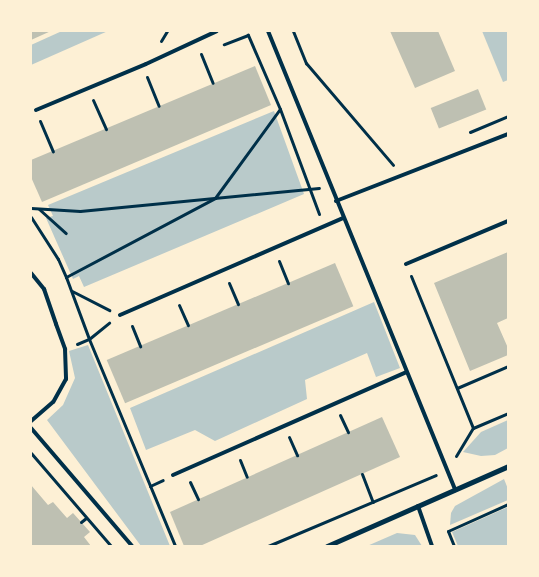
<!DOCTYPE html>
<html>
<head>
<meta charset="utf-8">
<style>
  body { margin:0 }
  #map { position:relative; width:539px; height:577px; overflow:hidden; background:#fdf0d5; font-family:"PT Sans",sans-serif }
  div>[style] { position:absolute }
  .green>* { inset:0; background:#b9caca }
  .building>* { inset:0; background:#bec0b2; transform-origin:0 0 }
  .path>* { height:3px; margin:-1.5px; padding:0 1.5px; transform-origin:1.5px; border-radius:1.5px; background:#003049 }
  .service>* { height:4px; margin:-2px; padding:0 2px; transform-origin:2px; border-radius:2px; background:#003049 }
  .minor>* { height:5px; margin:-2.5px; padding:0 2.5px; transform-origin:2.5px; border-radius:2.5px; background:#003049 }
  span { translate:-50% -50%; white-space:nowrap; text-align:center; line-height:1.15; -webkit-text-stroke:4px #fdf0d5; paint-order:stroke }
  .frame { position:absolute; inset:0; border:32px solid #fdf0d5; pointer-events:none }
</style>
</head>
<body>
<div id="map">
  <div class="green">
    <i style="clip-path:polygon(62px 31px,108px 31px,31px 65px,31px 45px)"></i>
    <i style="clip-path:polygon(482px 31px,508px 31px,508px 80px,503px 82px)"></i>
    <i style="clip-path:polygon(274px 111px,304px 194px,84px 287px,79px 276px,73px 279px,46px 218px,53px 216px,48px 205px)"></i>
    <i style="clip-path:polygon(374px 302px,400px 368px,376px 377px,367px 353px,305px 380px,307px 399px,215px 441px,195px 430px,146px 450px,130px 408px)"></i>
    <i style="clip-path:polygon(88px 345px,170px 546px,141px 546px,47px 420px,63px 405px,75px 378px,69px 351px)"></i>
    <i style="clip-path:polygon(508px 420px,508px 448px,495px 455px,481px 456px,463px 452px,481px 432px)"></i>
    <i style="clip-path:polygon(504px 479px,508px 489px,508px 500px,450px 525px,451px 513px,455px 506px)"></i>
    <i style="clip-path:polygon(508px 507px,508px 546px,458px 546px,452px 532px)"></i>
    <i style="clip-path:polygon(397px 533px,415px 535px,422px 546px,367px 546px)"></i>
  </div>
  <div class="building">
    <i style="clip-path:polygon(31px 31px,51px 31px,31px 40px)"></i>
    <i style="clip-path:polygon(390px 31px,438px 31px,455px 71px,415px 88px)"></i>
    <i style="clip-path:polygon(255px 66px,271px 105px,42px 202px,31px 177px,31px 160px)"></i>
    <i style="left:478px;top:89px;width:22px;height:51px;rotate:68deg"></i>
    <i style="clip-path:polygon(508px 252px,508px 318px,497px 323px,508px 348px,508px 355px,470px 371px,434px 283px)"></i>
    <i style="left:335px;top:263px;width:47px;height:248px;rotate:67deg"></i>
    <i style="clip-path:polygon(382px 417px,400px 457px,200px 546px,184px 546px,170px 512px)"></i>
    <i style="clip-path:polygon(31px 485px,48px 505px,53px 502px,67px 518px,73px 513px,90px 532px,84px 537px,91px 546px,31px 546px)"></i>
  </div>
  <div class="path">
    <i style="left:293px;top:31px;width:35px;rotate:68deg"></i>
    <i style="left:306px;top:63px;width:134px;rotate:49.5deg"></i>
    <i style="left:161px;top:41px;width:12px;rotate:-59deg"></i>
    <i style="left:201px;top:54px;width:31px;rotate:68deg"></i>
    <i style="left:147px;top:77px;width:31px;rotate:68deg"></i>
    <i style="left:93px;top:100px;width:32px;rotate:66deg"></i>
    <i style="left:280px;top:109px;width:112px;rotate:69.6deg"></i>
    <i style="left:40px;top:121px;width:33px;rotate:67deg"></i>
    <i style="left:470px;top:132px;width:41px;rotate:-22.8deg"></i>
    <i style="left:31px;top:208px;width:49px;rotate:3.5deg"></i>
    <i style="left:80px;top:211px;width:240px;rotate:-5.5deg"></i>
    <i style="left:39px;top:209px;width:36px;rotate:42deg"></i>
    <i style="left:31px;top:217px;width:50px;rotate:57.3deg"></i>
    <i style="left:58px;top:259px;width:20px;rotate:66deg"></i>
    <i style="left:66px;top:277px;width:66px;rotate:69.6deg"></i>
    <i style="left:89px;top:339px;width:224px;rotate:67.4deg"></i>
    <i style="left:279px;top:261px;width:24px;rotate:68deg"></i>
    <i style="left:411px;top:276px;width:164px;rotate:67.8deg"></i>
    <i style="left:66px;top:277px;width:169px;rotate:-27.9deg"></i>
    <i style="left:215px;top:198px;width:110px;rotate:-53.9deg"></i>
    <i style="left:280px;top:109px;width:81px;rotate:-113.4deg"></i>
    <i style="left:248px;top:35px;width:26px;rotate:159deg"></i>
    <i style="left:229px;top:283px;width:23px;rotate:67deg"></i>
    <i style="left:72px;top:291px;width:42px;rotate:27.2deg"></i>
    <i style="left:179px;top:305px;width:22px;rotate:66deg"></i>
    <i style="left:132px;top:326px;width:22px;rotate:68deg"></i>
    <i style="left:77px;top:344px;width:13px;rotate:-23deg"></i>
    <i style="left:89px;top:339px;width:26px;rotate:-39deg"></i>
    <i style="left:457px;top:388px;width:56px;rotate:-23.3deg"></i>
    <i style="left:340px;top:415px;width:19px;rotate:65deg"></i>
    <i style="left:289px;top:437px;width:20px;rotate:66deg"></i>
    <i style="left:31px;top:453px;width:123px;rotate:49.3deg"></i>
    <i style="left:456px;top:456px;width:33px;rotate:-59deg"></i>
    <i style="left:473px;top:428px;width:38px;rotate:-23deg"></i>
    <i style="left:240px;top:460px;width:18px;rotate:68deg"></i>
    <i style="left:362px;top:474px;width:30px;rotate:69deg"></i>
    <i style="left:190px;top:482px;width:19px;rotate:65deg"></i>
    <i style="left:150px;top:486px;width:14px;rotate:-25deg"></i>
    <i style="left:81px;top:522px;width:6px;rotate:-39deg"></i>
    <i style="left:268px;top:546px;width:182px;rotate:-22.9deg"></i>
    <i style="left:454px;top:546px;width:16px;rotate:-112deg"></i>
    <i style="left:448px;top:531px;width:66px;rotate:-24.2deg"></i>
  </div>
  <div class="service">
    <i style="left:268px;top:31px;width:496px;rotate:67.8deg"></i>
    <i style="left:36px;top:110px;width:119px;rotate:-22.7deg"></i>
    <i style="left:146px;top:64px;width:78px;rotate:-24.9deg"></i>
    <i style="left:336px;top:201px;width:185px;rotate:-21.3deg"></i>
    <i style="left:406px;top:264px;width:111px;rotate:-22.9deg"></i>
    <i style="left:31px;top:273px;width:21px;rotate:51deg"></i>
    <i style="left:44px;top:289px;width:37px;rotate:71deg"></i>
    <i style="left:56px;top:324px;width:27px;rotate:70deg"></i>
    <i style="left:65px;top:349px;width:30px;rotate:88deg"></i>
    <i style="left:66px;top:379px;width:26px;rotate:119deg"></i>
    <i style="left:53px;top:402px;width:29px;rotate:139deg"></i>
    <i style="left:120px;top:315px;width:243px;rotate:-23.5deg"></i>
    <i style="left:31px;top:428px;width:155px;rotate:49.4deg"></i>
    <i style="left:173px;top:475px;width:255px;rotate:-23.8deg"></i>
    <i style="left:418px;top:506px;width:42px;rotate:70.7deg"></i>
  </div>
  <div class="minor">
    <i style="left:327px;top:546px;width:198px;rotate:-23.8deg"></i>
  </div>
  <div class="frame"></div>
</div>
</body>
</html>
